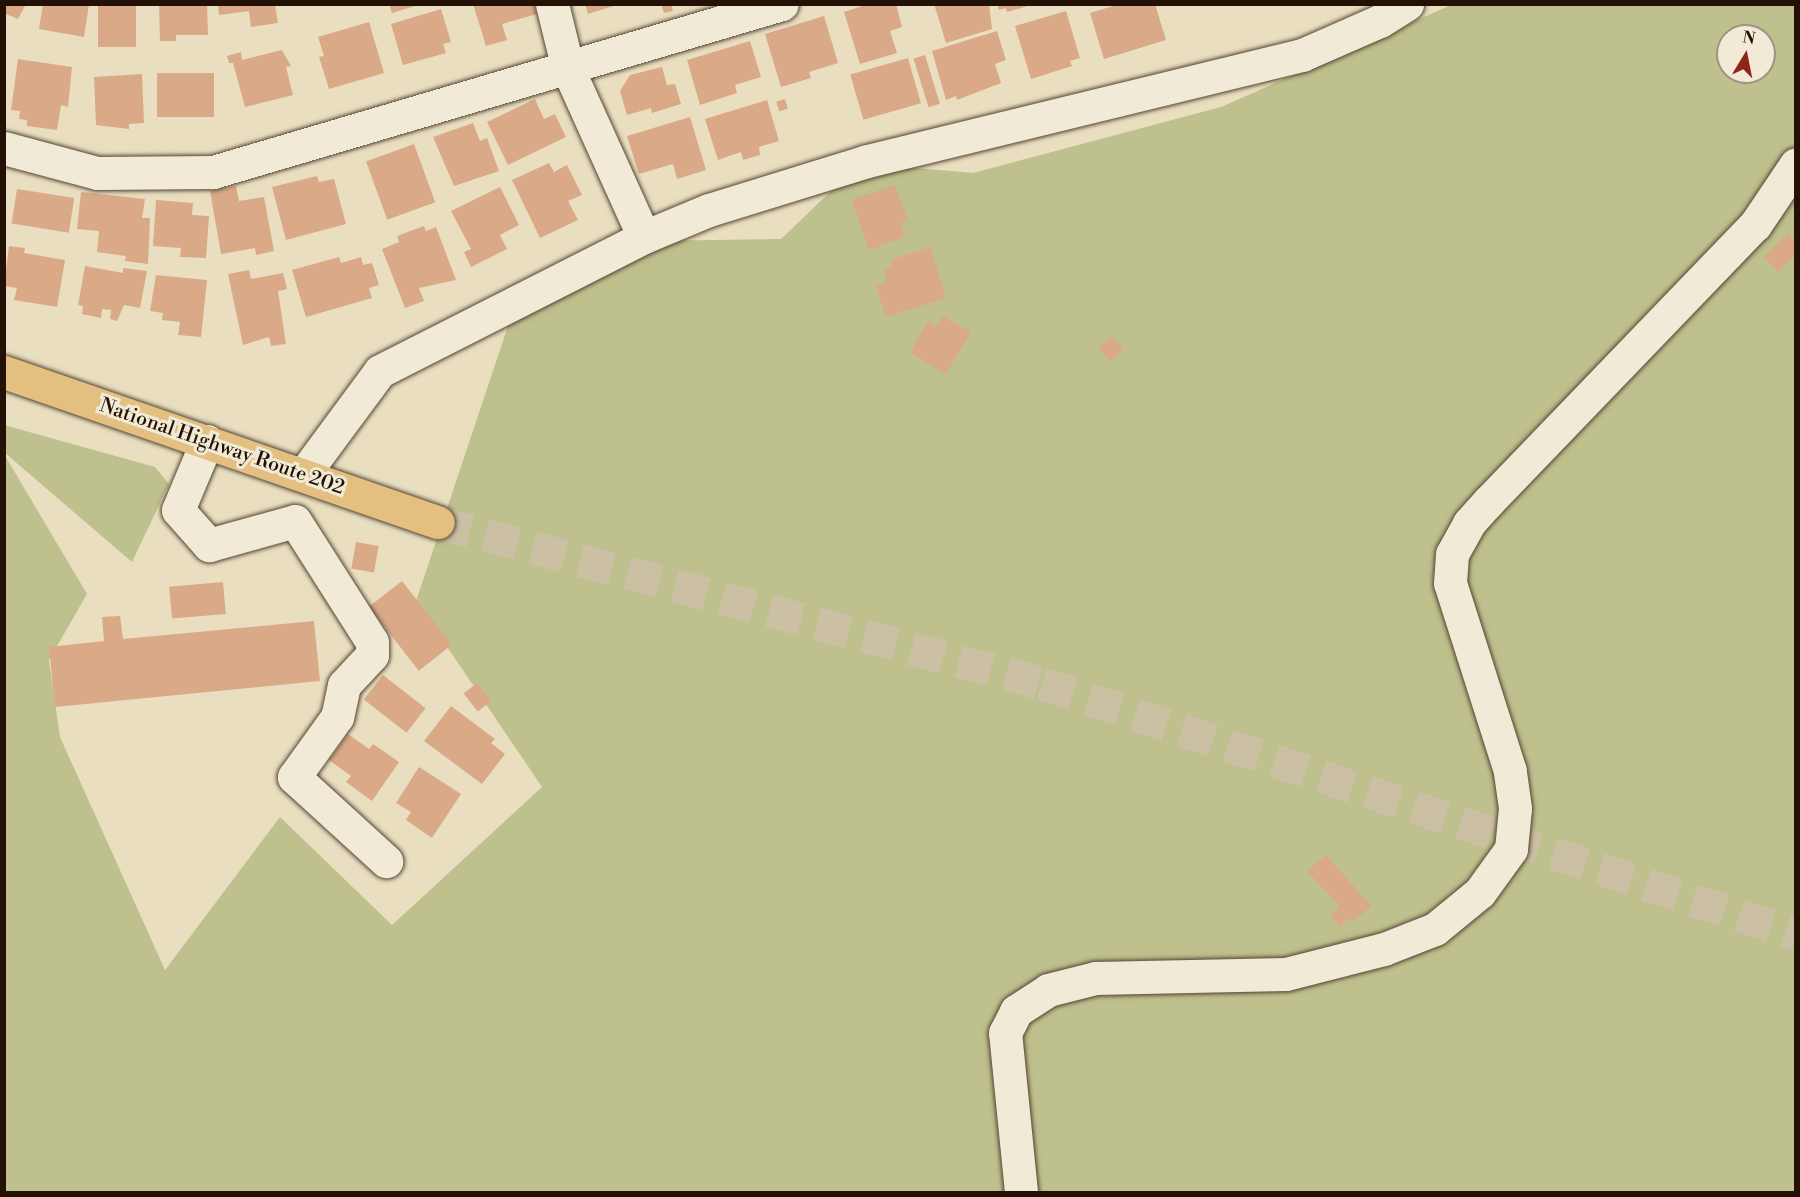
<!DOCTYPE html>
<html>
<head>
<meta charset="utf-8">
<style>
  body { margin:0 }
  #map { position:relative; width:1800px; height:1197px; overflow:hidden; background:#e9dfc0; font-family:"Libre Bodoni",serif }
  div>[style] { position:absolute }
  .green>* { inset:0; background:#bec08d }
  .building>* { inset:0; background:#daa987; transform-origin:0 0 }
  .trunk-tunnel>* { height:33px; margin-top:-16.5px; transform-origin:0; background:repeating-linear-gradient(90deg,#cbc0a4 0 33px,transparent 0 49px) }
  .roads { filter:drop-shadow(0 0 2px #554434) drop-shadow(0 0 2px #554434) }
  .minor>* { height:33px; margin:-16.5px; padding:0 16.5px; transform-origin:16.5px; border-radius:16.5px; background:#f1ead6 }
  .tertiary>* { height:33px; margin:-16.5px; padding:0 16.5px; transform-origin:16.5px; border-radius:16.5px; background:#f1ead6 }
  .trunk>* { height:33px; margin:-16.5px; padding:0 16.5px; transform-origin:16.5px; border-radius:16.5px; background:#e4c080 }
  span { translate:-50% -50%; white-space:nowrap; text-align:center; line-height:1.15; -webkit-text-stroke:6px #f1ead6; paint-order:stroke }
  .street-label { font-size:20px; color:#241105 }
  .frame { position:absolute; inset:0; border:6px solid #241105; pointer-events:none }
  .north { position:absolute; left:1716px; top:24px; width:60px; height:60px; box-sizing:border-box; background:#f1ead6; border:2px solid #9f9382; border-radius:50%; rotate:10deg; font-size:16px; font-weight:700; line-height:24px; text-align:center; color:#241105 }
  .north::after { content:''; display:block; margin:auto; width:21px; height:27px; background:#8f2418; clip-path:polygon(50% 0,100% 100%,50% 72%,0 100%) }
</style>
</head>
<body>
<div id="map">
  <div class="green">
    <i style="clip-path:polygon(evenodd,1451px 5px,1795px 5px,1795px 1192px,5px 1192px,4px 454px,87px 594px,49px 660px,60px 737px,165px 970px,280px 817px,392px 925px,542px 787px,416px 601px,511px 317px,648px 241px,781px 239px,850px 173px,916px 168px,973px 173px,1221px 107px,1451px 5px,1728px 36px,1764px 36px,1764px 72px,1728px 72px,1728px 36px)"></i>
    <i style="clip-path:polygon(4px 425px,155px 467px,169px 484px,132px 562px,5px 453px)"></i>
  </div>
  <div class="building">
    <i style="clip-path:polygon(4px 4px,26px 4px,18px 19px,4px 13px)"></i>
    <i style="clip-path:polygon(43px 4px,89px 4px,84px 37px,39px 29px)"></i>
    <i style="left:98px;top:4px;width:38px;height:43px"></i>
    <i style="clip-path:polygon(159px 4px,207px 4px,208px 35px,176px 35px,176px 41px,160px 41px)"></i>
    <i style="clip-path:polygon(218px 4px,275px 4px,278px 23px,251px 27px,249px 11px,219px 15px)"></i>
    <i style="clip-path:polygon(389px 4px,418px 4px,418px 5px,392px 13px)"></i>
    <i style="clip-path:polygon(473px 4px,534px 4px,537px 14px,502px 24px,507px 40px,486px 46px)"></i>
    <i style="clip-path:polygon(585px 4px,617px 4px,617px 5px,588px 14px)"></i>
    <i style="clip-path:polygon(661px 4px,671px 4px,673px 11px,664px 13px)"></i>
    <i style="clip-path:polygon(868px 4px,896px 4px,902px 27px,890px 31px,897px 53px,860px 64px,844px 12px)"></i>
    <i style="clip-path:polygon(934px 4px,989px 4px,992px 29px,946px 43px)"></i>
    <i style="clip-path:polygon(997px 4px,1031px 4px,1031px 5px,1007px 12px,1006px 8px,999px 10px)"></i>
    <i style="clip-path:polygon(1120px 4px,1155px 4px,1166px 40px,1104px 59px,1090px 13px)"></i>
    <i style="clip-path:polygon(441px 9px,451px 42px,443px 44px,446px 53px,403px 65px,391px 24px)"></i>
    <i style="clip-path:polygon(1066px 11px,1080px 58px,1070px 61px,1072px 66px,1031px 79px,1015px 26px)"></i>
    <i style="clip-path:polygon(824px 16px,838px 63px,809px 72px,811px 78px,781px 87px,765px 34px)"></i>
    <i style="clip-path:polygon(369px 22px,384px 73px,329px 89px,319px 57px,324px 56px,318px 37px)"></i>
    <i style="clip-path:polygon(997px 31px,1006px 60px,995px 64px,1001px 83px,957px 100px,956px 96px,946px 100px,932px 51px)"></i>
    <i style="clip-path:polygon(750px 41px,761px 77px,735px 85px,737px 93px,700px 105px,687px 60px)"></i>
    <i style="clip-path:polygon(282px 50px,291px 66px,286px 67px,293px 95px,245px 107px,233px 63px,229px 63px,227px 56px,241px 52px,242px 60px)"></i>
    <i style="left:925px;top:55px;width:51px;height:12px;rotate:73deg"></i>
    <i style="left:908px;top:58px;width:47px;height:60px;rotate:74deg"></i>
    <i style="clip-path:polygon(18px 59px,72px 67px,68px 107px,61px 105px,57px 130px,27px 126px,27px 120px,19px 119px,20px 111px,11px 110px)"></i>
    <i style="clip-path:polygon(662px 67px,667px 85px,675px 84px,681px 104px,652px 113px,651px 108px,627px 115px,620px 91px,630px 75px)"></i>
    <i style="left:157px;top:73px;width:57px;height:44px"></i>
    <i style="clip-path:polygon(142px 74px,144px 123px,129px 124px,129px 129px,96px 125px,94px 77px)"></i>
    <i style="clip-path:polygon(535px 99px,544px 119px,555px 114px,566px 137px,508px 165px,487px 122px)"></i>
    <i style="left:785px;top:99px;width:10px;height:9px;rotate:73deg"></i>
    <i style="clip-path:polygon(767px 100px,779px 141px,759px 147px,760px 155px,743px 160px,741px 152px,718px 160px,705px 119px)"></i>
    <i style="clip-path:polygon(690px 117px,706px 170px,677px 179px,673px 164px,639px 174px,627px 136px)"></i>
    <i style="clip-path:polygon(473px 123px,480px 141px,487px 138px,499px 171px,454px 186px,433px 137px)"></i>
    <i style="left:414px;top:144px;width:62px;height:51px;rotate:70deg"></i>
    <i style="clip-path:polygon(549px 163px,554px 172px,567px 165px,582px 195px,568px 201px,578px 220px,540px 238px,512px 180px)"></i>
    <i style="clip-path:polygon(317px 176px,319px 182px,334px 179px,346px 224px,286px 240px,272px 187px)"></i>
    <i style="clip-path:polygon(895px 185px,908px 221px,900px 223px,905px 237px,869px 250px,852px 200px)"></i>
    <i style="clip-path:polygon(236px 186px,239px 201px,264px 197px,274px 251px,256px 255px,255px 248px,221px 254px,210px 191px)"></i>
    <i style="clip-path:polygon(500px 187px,519px 225px,500px 235px,507px 249px,471px 267px,464px 252px,471px 249px,451px 211px)"></i>
    <i style="left:17px;top:189px;width:58px;height:35px;rotate:9deg"></i>
    <i style="clip-path:polygon(81px 192px,145px 199px,142px 218px,150px 218px,148px 264px,125px 261px,126px 256px,97px 252px,99px 231px,77px 229px)"></i>
    <i style="clip-path:polygon(156px 200px,193px 203px,192px 215px,209px 216px,206px 258px,180px 257px,181px 248px,153px 246px)"></i>
    <i style="clip-path:polygon(424px 226px,426px 231px,436px 227px,456px 280px,419px 288px,424px 301px,405px 308px,382px 249px,399px 242px,397px 236px)"></i>
    <i style="clip-path:polygon(1788px 233px,1796px 242px,1796px 255px,1778px 272px,1764px 257px)"></i>
    <i style="clip-path:polygon(9px 246px,25px 248px,24px 253px,65px 260px,57px 307px,14px 300px,17px 288px,4px 286px)"></i>
    <i style="clip-path:polygon(930px 247px,946px 298px,886px 317px,876px 286px,887px 282px,883px 270px,892px 267px,890px 260px)"></i>
    <i style="clip-path:polygon(339px 257px,341px 263px,361px 257px,363px 265px,372px 263px,379px 285px,369px 288px,372px 298px,306px 317px,292px 270px)"></i>
    <i style="clip-path:polygon(85px 266px,123px 273px,123px 268px,147px 271px,140px 308px,124px 305px,117px 321px,110px 319px,111px 310px,102px 309px,101px 318px,82px 314px,83px 306px,78px 305px)"></i>
    <i style="clip-path:polygon(249px 270px,251px 279px,283px 273px,287px 289px,278px 291px,286px 344px,271px 346px,269px 337px,243px 345px,228px 274px)"></i>
    <i style="clip-path:polygon(156px 275px,207px 280px,201px 337px,178px 335px,180px 322px,162px 320px,163px 313px,150px 311px)"></i>
    <i style="clip-path:polygon(943px 316px,971px 332px,946px 374px,910px 353px,928px 321px,937px 326px)"></i>
    <i style="left:1111px;top:336px;width:18px;height:18px;rotate:45deg"></i>
    <i style="left:356px;top:542px;width:23px;height:27px;rotate:10deg"></i>
    <i style="left:402px;top:581px;width:81px;height:42px;rotate:52deg"></i>
    <i style="left:223px;top:582px;width:32px;height:54px;rotate:85deg"></i>
    <i style="clip-path:polygon(120px 616px,123px 639px,314px 621px,320px 681px,55px 707px,49px 647px,104px 641px,102px 617px)"></i>
    <i style="left:383px;top:675px;width:54px;height:31px;rotate:38deg"></i>
    <i style="left:477px;top:683px;width:23px;height:17px;rotate:52deg"></i>
    <i style="clip-path:polygon(451px 706px,495px 739px,491px 743px,505px 754px,482px 784px,424px 741px)"></i>
    <i style="clip-path:polygon(348px 734px,369px 749px,373px 744px,399px 762px,372px 801px,346px 782px,351px 776px,329px 760px)"></i>
    <i style="clip-path:polygon(419px 767px,461px 794px,432px 838px,406px 820px,411px 812px,396px 803px)"></i>
    <i style="clip-path:polygon(1326px 855px,1371px 906px,1353px 922px,1349px 918px,1340px 927px,1330px 916px,1340px 907px,1307px 871px)"></i>
  </div>
  <div class="trunk-tunnel">
    <i style="left:438px;top:522px;width:625px;rotate:14.93deg"></i>
    <i style="left:1042px;top:683px;width:795px;rotate:18.41deg"></i>
  </div>
  <div class="roads">
    <div class="minor">
      <i style="left:552px;top:4px;width:67px;rotate:76.2deg"></i>
      <i style="left:568px;top:69px;width:184px;rotate:65.7deg"></i>
      <i style="left:4px;top:148px;width:96px;rotate:15deg"></i>
      <i style="left:97px;top:173px;width:116px;rotate:-0.5deg"></i>
      <i style="left:213px;top:172px;width:593px;rotate:-16.45deg"></i>
      <i style="left:207px;top:441px;width:75px;rotate:112.8deg"></i>
      <i style="left:178px;top:510px;width:47px;rotate:48.5deg"></i>
      <i style="left:209px;top:545px;width:89px;rotate:-15.6deg"></i>
      <i style="left:295px;top:521px;width:143px;rotate:57.5deg"></i>
      <i style="left:372px;top:642px;width:13px;rotate:90deg"></i>
      <i style="left:372px;top:655px;width:41px;rotate:133deg"></i>
      <i style="left:344px;top:685px;width:33px;rotate:102deg"></i>
      <i style="left:337px;top:717px;width:74px;rotate:125.6deg"></i>
      <i style="left:294px;top:777px;width:125px;rotate:42.4deg"></i>
    </div>
    <div class="tertiary">
      <i style="left:303px;top:475px;width:129px;rotate:-53.5deg"></i>
      <i style="left:380px;top:371px;width:296px;rotate:-26.9deg"></i>
      <i style="left:644px;top:237px;width:70px;rotate:-22.6deg"></i>
      <i style="left:709px;top:210px;width:165px;rotate:-17.2deg"></i>
      <i style="left:867px;top:161px;width:448px;rotate:-13.7deg"></i>
      <i style="left:1302px;top:55px;width:85px;rotate:-23.6deg"></i>
      <i style="left:1380px;top:21px;width:32px;rotate:-32deg"></i>
      <i style="left:1021px;top:1192px;width:160px;rotate:-95.7deg"></i>
      <i style="left:1005px;top:1033px;width:25px;rotate:-63deg"></i>
      <i style="left:1016px;top:1011px;width:38px;rotate:-33deg"></i>
      <i style="left:1048px;top:990px;width:49px;rotate:-14.3deg"></i>
      <i style="left:1095px;top:978px;width:191px;rotate:-1.2deg"></i>
      <i style="left:1286px;top:974px;width:101px;rotate:-14.3deg"></i>
      <i style="left:1384px;top:949px;width:55px;rotate:-21.4deg"></i>
      <i style="left:1435px;top:929px;width:58px;rotate:-39.4deg"></i>
      <i style="left:1480px;top:892px;width:53px;rotate:-54.2deg"></i>
      <i style="left:1511px;top:849px;width:41px;rotate:-84.4deg"></i>
      <i style="left:1515px;top:808px;width:37px;rotate:-98deg"></i>
      <i style="left:1510px;top:771px;width:197px;rotate:-107.7deg"></i>
      <i style="left:1450px;top:583px;width:29px;rotate:-86deg"></i>
      <i style="left:1452px;top:554px;width:35px;rotate:-61deg"></i>
      <i style="left:1469px;top:523px;width:30px;rotate:-48deg"></i>
      <i style="left:1489px;top:501px;width:383px;rotate:-46.1deg"></i>
      <i style="left:1755px;top:225px;width:73px;rotate:-56.1deg"></i>
    </div>
    <div class="trunk">
      <i style="left:4px;top:372px;width:459px;rotate:19.1deg"></i>
    </div>
  </div>
  <div class="street-label">
    <span style="left:222px;top:447px;rotate:19deg">National Highway Route 202</span>
  </div>
  <div class="frame"></div>
  <div class="north">N</div>
</div>
</body>
</html>
